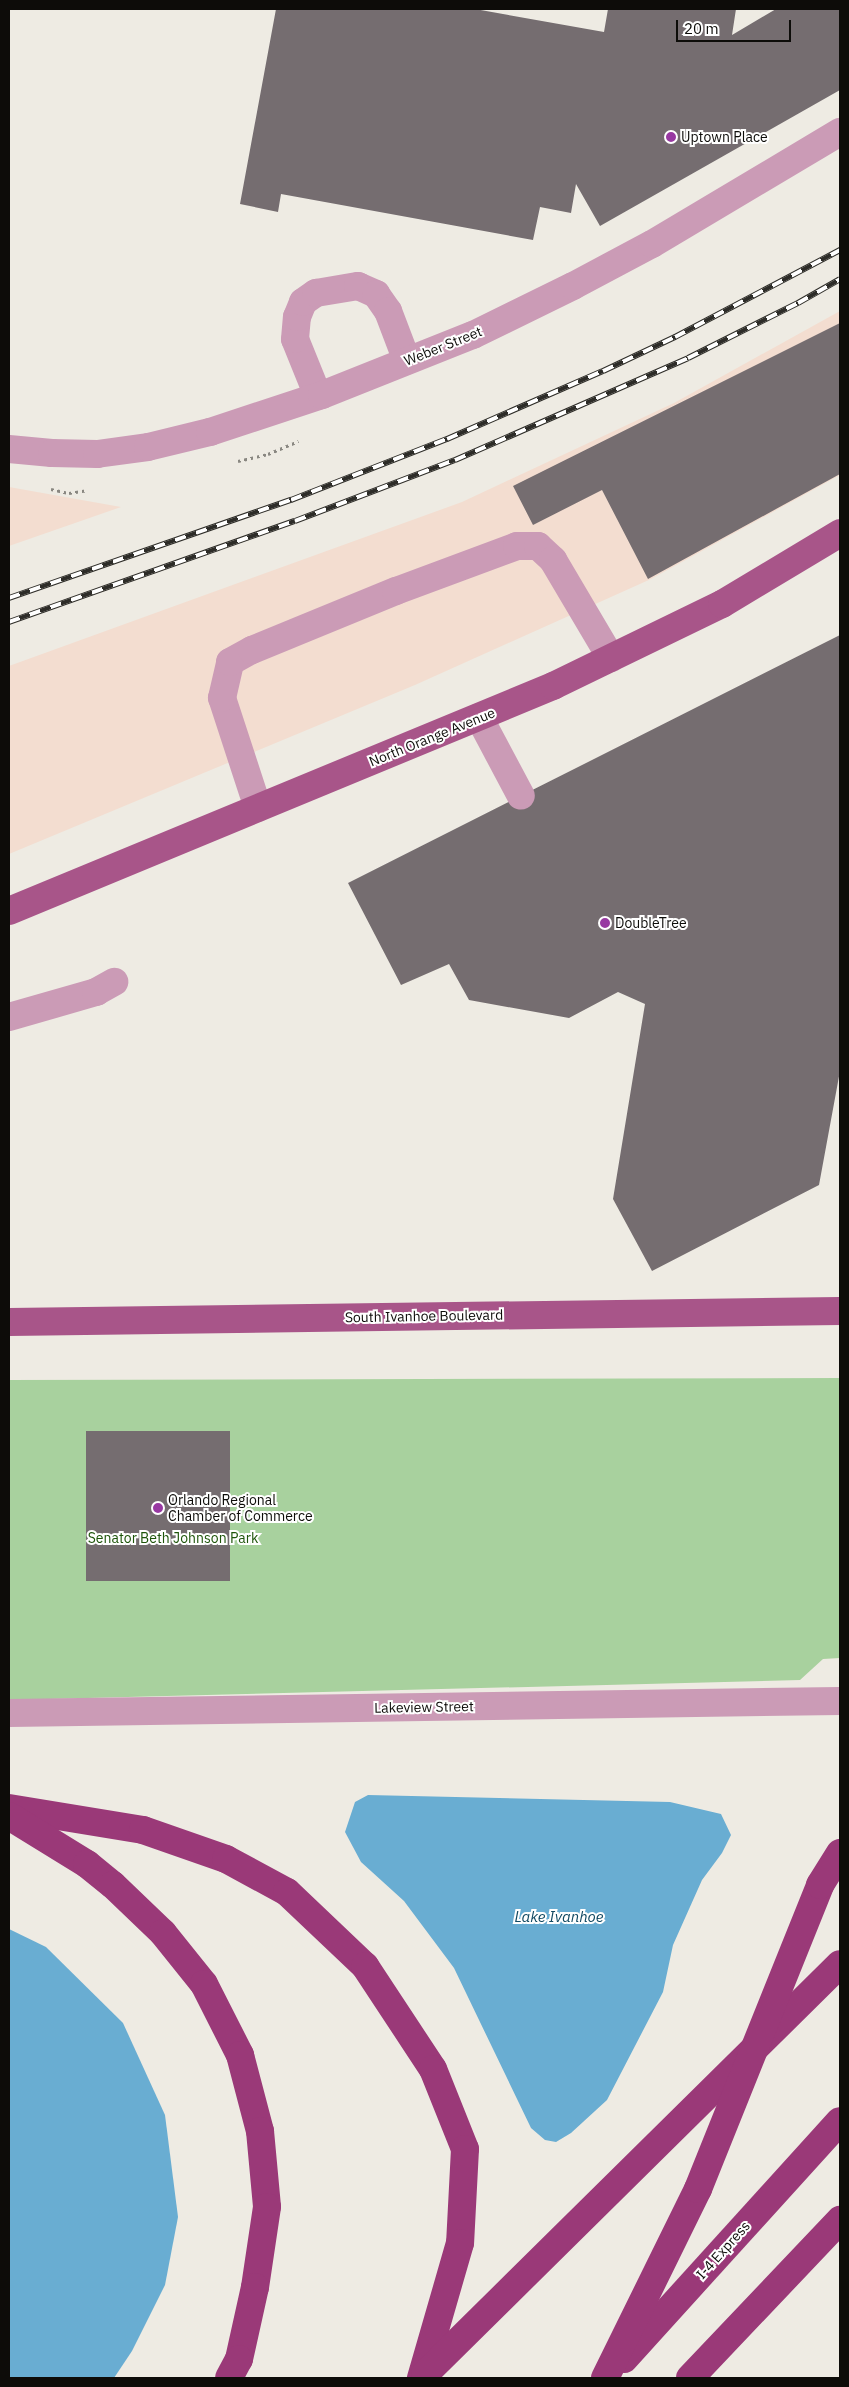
<!DOCTYPE html>
<html>
<head>
<meta charset="utf-8">
<style>
  body { margin:0 }
  #map { position:relative; width:849px; height:2387px; overflow:hidden; background:#eeebe3; font-family:"IBM Plex Sans",sans-serif }
  div>[style] { position:absolute }
  .commercial>* { inset:0; background:#f3ddd0 }
  .green>* { inset:0; background:#a8d19e }
  .water>* { inset:0; background:#69add2 }
  .building>* { inset:0; background:#756d70; transform-origin:0 0 }
  .path>* { height:3px; margin-top:-1.5px; transform-origin:0; background:repeating-linear-gradient(90deg,#898781 0 2.5px,transparent 0 6.5px) }
  .minor>* { height:28px; margin:-14px; padding:0 14px; transform-origin:14px; border-radius:14px; background:#cb9bb6 }
  .major>* { height:28px; margin:-14px; padding:0 14px; transform-origin:14px; border-radius:14px; background:#a85589 }
  .highway>* { height:28px; margin:-14px; padding:0 14px; transform-origin:14px; border-radius:14px; background:#9a3978 }
  .rail>* { height:5.5px; margin-top:-2.75px; transform-origin:0; background:repeating-linear-gradient(90deg,#fff 0 11px,#2d2c28 0 22px); box-sizing:border-box; border-block:1px solid #2d2c28 }
  .dots>* { width:14px; height:14px; translate:-50% -50%; box-sizing:border-box; border:2px solid #fff; border-radius:50% }
  span { translate:-50% -50%; white-space:nowrap; text-align:center; line-height:1.15; -webkit-text-stroke:4px #fff; paint-order:stroke }
  .poi-label { font-size:14px; color:#0d0c09 }
  .left { translate:0 -50%; text-align:left }
  .street-label { font-size:14px; color:#0d0c09 }
  .park-label { font-size:14px; color:#1e550a }
  .water-label { font-size:15px; color:#114962; font-style:italic }
  .frame { position:absolute; inset:0; border:10px solid #0d0c09; pointer-events:none }
  .scale { position:absolute; left:676px; top:20px; width:115px; height:22px; box-sizing:border-box; border:2px solid #0d0c09; border-top:0; padding-left:6px; font-size:15px; line-height:18px; white-space:nowrap; color:#0d0c09; -webkit-text-stroke:4px #fff; paint-order:stroke }
</style>
</head>
<body>
<div id="map">
  <div class="commercial">
    <i style="clip-path:polygon(840px 311px,840px 475px,651px 579px,415px 685px,9px 854px,9px 666px,462px 502px,674px 403px)"></i>
    <i style="clip-path:polygon(9px 487px,121px 507px,9px 546px)"></i>
  </div>
  <div class="green">
    <i style="clip-path:polygon(840px 1378px,840px 1658px,823px 1659px,800px 1680px,9px 1700px,9px 1380px)"></i>
  </div>
  <div class="water">
    <i style="clip-path:polygon(368px 1795px,670px 1802px,721px 1814px,731px 1835px,722px 1853px,702px 1880px,673px 1945px,663px 1992px,607px 2100px,571px 2133px,556px 2142px,545px 2140px,531px 2128px,454px 1968px,404px 1901px,361px 1862px,345px 1832px,355px 1802px)"></i>
    <i style="clip-path:polygon(9px 1929px,46px 1947px,123px 2023px,165px 2115px,178px 2217px,165px 2285px,132px 2351px,114px 2378px,9px 2378px)"></i>
  </div>
  <div class="building">
    <i style="clip-path:polygon(276px 9px,475px 9px,604px 32px,608px 9px,736px 9px,732px 35px,776px 9px,840px 9px,840px 90px,600px 226px,576px 184px,571px 213px,540px 207px,533px 240px,281px 194px,278px 212px,240px 204px)"></i>
    <i style="clip-path:polygon(840px 323px,840px 474px,648px 579px,602px 490px,533px 525px,513px 486px)"></i>
    <i style="clip-path:polygon(840px 635px,840px 1071px,819px 1185px,652px 1271px,613px 1199px,645px 1004px,618px 992px,569px 1018px,469px 1000px,449px 964px,401px 985px,348px 883px)"></i>
    <i style="left:230px;top:1431px;width:150px;height:144px;rotate:90deg"></i>
  </div>
  <div class="path">
    <i style="left:238px;top:461px;width:31px;rotate:-13deg"></i>
    <i style="left:268px;top:454px;width:33px;rotate:-23deg"></i>
    <i style="left:51px;top:489px;width:18px;rotate:13deg"></i>
    <i style="left:69px;top:493px;width:18px;rotate:-9deg"></i>
  </div>
  <div class="minor">
    <i style="left:318px;top:396px;width:61px;rotate:-112deg"></i>
    <i style="left:295px;top:339px;width:22px;rotate:-85deg"></i>
    <i style="left:297px;top:317px;width:16px;rotate:-68deg"></i>
    <i style="left:303px;top:302px;width:16px;rotate:-35deg"></i>
    <i style="left:316px;top:293px;width:43px;rotate:-9.5deg"></i>
    <i style="left:358px;top:286px;width:20px;rotate:24deg"></i>
    <i style="left:376px;top:294px;width:21px;rotate:55deg"></i>
    <i style="left:388px;top:311px;width:53px;rotate:69.2deg"></i>
    <i style="left:9px;top:449px;width:43px;rotate:5.3deg"></i>
    <i style="left:52px;top:453px;width:45px;rotate:1.3deg"></i>
    <i style="left:97px;top:454px;width:51px;rotate:-7.8deg"></i>
    <i style="left:148px;top:447px;width:64px;rotate:-13.6deg"></i>
    <i style="left:210px;top:432px;width:118px;rotate:-18.3deg"></i>
    <i style="left:322px;top:395px;width:162px;rotate:-21.7deg"></i>
    <i style="left:473px;top:335px;width:111px;rotate:-26.1deg"></i>
    <i style="left:573px;top:286px;width:89px;rotate:-28deg"></i>
    <i style="left:652px;top:244px;width:219px;rotate:-30.8deg"></i>
    <i style="left:479px;top:717px;width:89px;rotate:62deg"></i>
    <i style="left:258px;top:808px;width:116px;rotate:-108.1deg"></i>
    <i style="left:222px;top:698px;width:37px;rotate:-77deg"></i>
    <i style="left:230px;top:662px;width:25px;rotate:-29deg"></i>
    <i style="left:252px;top:650px;width:156px;rotate:-22.3deg"></i>
    <i style="left:396px;top:591px;width:129px;rotate:-20.4deg"></i>
    <i style="left:517px;top:546px;width:21px"></i>
    <i style="left:538px;top:546px;width:21px;rotate:43deg"></i>
    <i style="left:553px;top:560px;width:114px;rotate:59.4deg"></i>
    <i style="left:9px;top:1017px;width:91px;rotate:-16deg"></i>
    <i style="left:96px;top:992px;width:21px;rotate:-29deg"></i>
    <i style="left:9px;top:1713px;width:831px;rotate:-0.83deg"></i>
  </div>
  <div class="major">
    <i style="left:9px;top:911px;width:589px;rotate:-22.47deg"></i>
    <i style="left:553px;top:686px;width:188px;rotate:-25.9deg"></i>
    <i style="left:722px;top:604px;width:138px;rotate:-31deg"></i>
    <i style="left:9px;top:1322px;width:831px;rotate:-0.76deg"></i>
  </div>
  <div class="highway">
    <i style="left:9px;top:1808px;width:136px;rotate:9.3deg"></i>
    <i style="left:143px;top:1830px;width:88px;rotate:19.3deg"></i>
    <i style="left:226px;top:1859px;width:69px;rotate:28.4deg"></i>
    <i style="left:287px;top:1892px;width:108px;rotate:43.5deg"></i>
    <i style="left:365px;top:1966px;width:123px;rotate:56.6deg"></i>
    <i style="left:433px;top:2069px;width:86px;rotate:68.2deg"></i>
    <i style="left:465px;top:2149px;width:94px;rotate:93deg"></i>
    <i style="left:460px;top:2243px;width:141px;rotate:106.1deg"></i>
    <i style="left:9px;top:1816px;width:92px;rotate:31.6deg"></i>
    <i style="left:87px;top:1864px;width:33px;rotate:39deg"></i>
    <i style="left:113px;top:1885px;width:69px;rotate:43.8deg"></i>
    <i style="left:163px;top:1933px;width:65px;rotate:51.2deg"></i>
    <i style="left:204px;top:1984px;width:80px;rotate:63.1deg"></i>
    <i style="left:240px;top:2055px;width:79px;rotate:75.3deg"></i>
    <i style="left:260px;top:2131px;width:76px;rotate:84.7deg"></i>
    <i style="left:267px;top:2207px;width:81px;rotate:98.5deg"></i>
    <i style="left:255px;top:2287px;width:74px;rotate:102.5deg"></i>
    <i style="left:239px;top:2359px;width:21px;rotate:118deg"></i>
    <i style="left:624px;top:2359px;width:321px;rotate:-47.8deg"></i>
    <i style="left:425px;top:2374px;width:583px;rotate:-44.65deg"></i>
    <i style="left:605px;top:2378px;width:211px;rotate:-63.8deg"></i>
    <i style="left:698px;top:2189px;width:328px;rotate:-68.1deg"></i>
    <i style="left:820px;top:1885px;width:38px;rotate:-58deg"></i>
    <i style="left:690px;top:2378px;width:218px;rotate:-46.5deg"></i>
  </div>
  <div class="rail">
    <i style="left:9px;top:598px;width:299px;rotate:-19.2deg"></i>
    <i style="left:291px;top:500px;width:168px;rotate:-21.4deg"></i>
    <i style="left:447px;top:439px;width:170px;rotate:-23.6deg"></i>
    <i style="left:603px;top:371px;width:80px;rotate:-25.3deg"></i>
    <i style="left:675px;top:337px;width:187px;rotate:-27.8deg"></i>
    <i style="left:9px;top:622px;width:303px;rotate:-19.5deg"></i>
    <i style="left:295px;top:521px;width:171px;rotate:-20.9deg"></i>
    <i style="left:455px;top:460px;width:254px;rotate:-23.6deg"></i>
    <i style="left:688px;top:358px;width:123px;rotate:-26.6deg"></i>
    <i style="left:798px;top:303px;width:48px;rotate:-29.7deg"></i>
  </div>
  <div class="dots">
    <i style="left:671px;top:137px;background:#9839a2"></i>
    <i style="left:605px;top:923px;background:#9839a2"></i>
    <i style="left:158px;top:1508px;background:#9839a2"></i>
  </div>
  <div class="poi-label">
    <span class="left" style="left:681px;top:137px">Uptown Place</span>
    <span class="left" style="left:615px;top:923px">DoubleTree</span>
    <span class="left" style="left:168px;top:1508px">Orlando Regional<br>Chamber of Commerce</span>
  </div>
  <div class="street-label">
    <span style="left:443px;top:346px;rotate:-22deg">Weber Street</span>
    <span style="left:432px;top:737px;rotate:-22deg">North Orange Avenue</span>
    <span style="left:424px;top:1316px;rotate:-1deg">South Ivanhoe Boulevard</span>
    <span style="left:424px;top:1707px;rotate:-1deg">Lakeview Street</span>
    <span style="left:723px;top:2250px;rotate:-48deg">I-4 Express</span>
  </div>
  <div class="park-label">
    <span style="left:173px;top:1538px">Senator Beth Johnson Park</span>
  </div>
  <div class="water-label">
    <span style="left:559px;top:1917px">Lake Ivanhoe</span>
  </div>
  <div class="frame"></div>
  <div class="scale">20 m</div>
</div>
</body>
</html>
